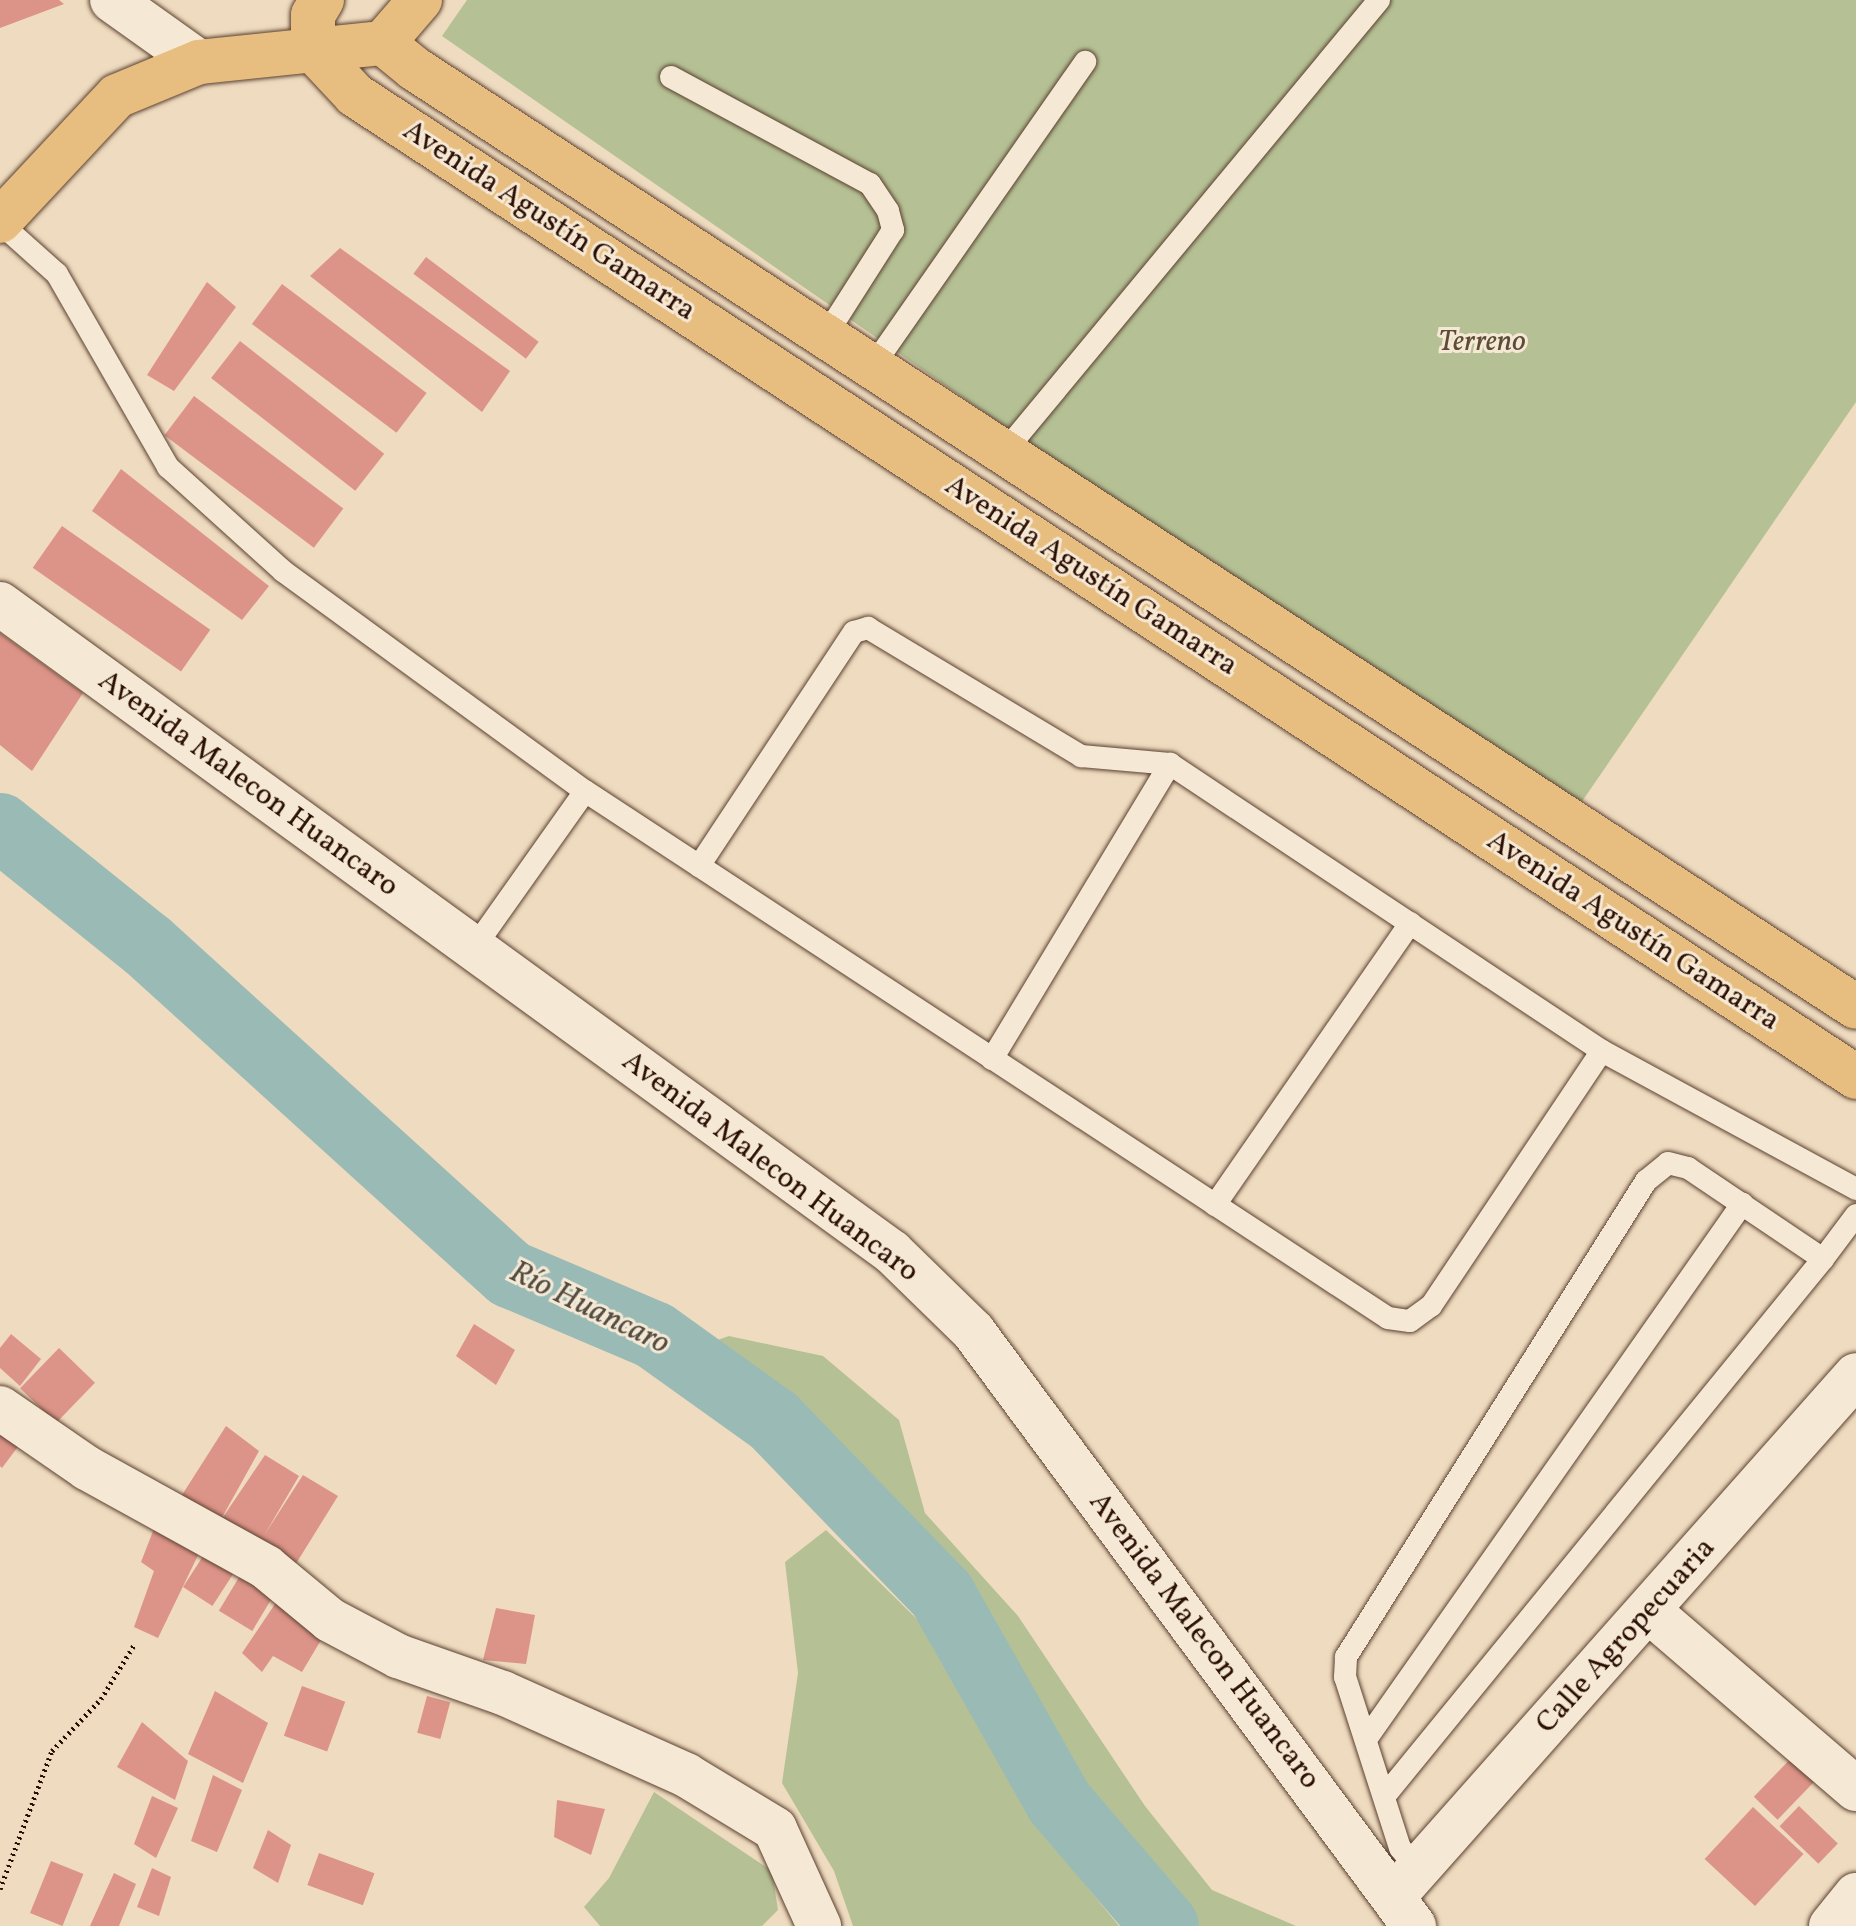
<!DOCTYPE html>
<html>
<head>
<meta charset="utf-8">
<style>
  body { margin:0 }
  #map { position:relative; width:1856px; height:1926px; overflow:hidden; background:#efdbbf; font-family:Vollkorn,serif }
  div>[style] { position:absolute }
  .green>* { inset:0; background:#b5c195 }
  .river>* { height:68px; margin:-34px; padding:0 34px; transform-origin:34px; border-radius:34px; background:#9abbb5 }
  .building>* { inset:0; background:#dd9488; transform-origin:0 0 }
  .path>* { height:5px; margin-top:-2.5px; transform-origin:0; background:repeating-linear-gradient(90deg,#2a0e02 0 2px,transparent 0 6px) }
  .roads { filter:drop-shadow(0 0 2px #5b4131) drop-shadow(0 0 2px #5b4131) }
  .lane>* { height:22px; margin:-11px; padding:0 11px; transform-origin:11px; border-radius:11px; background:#f5e8d5 }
  .street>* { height:44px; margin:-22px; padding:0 22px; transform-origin:22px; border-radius:22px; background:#f5e8d5 }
  .secondary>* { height:44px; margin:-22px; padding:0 22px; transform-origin:22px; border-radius:22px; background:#f5e8d5 }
  .primary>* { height:44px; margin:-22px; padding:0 22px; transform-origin:22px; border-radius:22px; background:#e8be80 }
  .highway>* { height:44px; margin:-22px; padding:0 22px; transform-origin:22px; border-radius:22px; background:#e8be80 }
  span { translate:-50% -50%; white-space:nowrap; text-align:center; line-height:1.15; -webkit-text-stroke:6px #f5e8d5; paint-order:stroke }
  .street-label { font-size:30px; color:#2a0e02 }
  .park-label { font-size:30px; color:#5b4d35; font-style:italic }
  .water-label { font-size:32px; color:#514b41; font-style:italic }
</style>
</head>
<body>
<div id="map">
  <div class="green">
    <i style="clip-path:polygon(467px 0,1856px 0,1856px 402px,1570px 819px,442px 36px)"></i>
    <i style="clip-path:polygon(729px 1336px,823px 1356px,899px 1420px,925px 1513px,1018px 1616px,1145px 1806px,1212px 1890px,1296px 1926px,1197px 1926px,1171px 1910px,1088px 1819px,932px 1552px,789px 1408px,697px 1347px)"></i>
    <i style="clip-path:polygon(826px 1530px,922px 1624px,1071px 1867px,1119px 1926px,853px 1926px,834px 1871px,782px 1783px,798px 1673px,785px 1562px)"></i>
    <i style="clip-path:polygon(654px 1792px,772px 1871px,778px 1910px,762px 1926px,600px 1926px,584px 1907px,609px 1878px)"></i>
  </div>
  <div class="river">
    <i style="left:0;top:827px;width:189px;rotate:38.8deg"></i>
    <i style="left:147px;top:945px;width:490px;rotate:42.2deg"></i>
    <i style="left:510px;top:1274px;width:156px;rotate:23deg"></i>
    <i style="left:654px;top:1335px;width:148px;rotate:35.6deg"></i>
    <i style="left:774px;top:1421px;width:242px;rotate:46deg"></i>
    <i style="left:942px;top:1595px;width:238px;rotate:60.5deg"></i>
    <i style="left:1059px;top:1802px;width:163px;rotate:49.5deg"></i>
  </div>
  <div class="building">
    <i style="clip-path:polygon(0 0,59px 0,64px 4px,0 28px)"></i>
    <i style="clip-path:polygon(340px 248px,510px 371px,482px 412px,310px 276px)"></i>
    <i style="left:426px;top:257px;width:141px;height:21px;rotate:37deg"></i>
    <i style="clip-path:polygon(207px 282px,236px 307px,174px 391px,147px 375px)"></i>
    <i style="left:282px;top:284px;width:181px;height:50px;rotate:37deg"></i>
    <i style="left:240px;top:341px;width:183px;height:47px;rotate:38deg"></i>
    <i style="left:194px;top:396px;width:187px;height:49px;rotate:37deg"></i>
    <i style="clip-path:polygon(121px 469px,269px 586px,242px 620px,92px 511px)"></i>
    <i style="left:62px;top:526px;width:181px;height:51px;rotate:35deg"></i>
    <i style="clip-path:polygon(0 633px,83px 693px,32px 771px,0 745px)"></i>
    <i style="clip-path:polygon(474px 1324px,515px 1350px,496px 1385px,456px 1356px)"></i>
    <i style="clip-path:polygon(11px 1334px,41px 1359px,20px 1386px,0 1368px,0 1348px)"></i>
    <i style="left:59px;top:1348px;width:50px;height:56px;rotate:44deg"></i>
    <i style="clip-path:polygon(0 1421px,26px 1436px,2px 1468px,0 1466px)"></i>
    <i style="clip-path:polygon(226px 1426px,259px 1451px,219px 1523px,265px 1455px,299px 1476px,265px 1534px,303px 1475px,338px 1496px,289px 1575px,175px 1506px)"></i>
    <i style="clip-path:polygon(155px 1526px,202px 1547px,158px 1638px,134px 1627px,154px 1571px,141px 1562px)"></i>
    <i style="left:207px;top:1550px;width:35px;height:44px;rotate:33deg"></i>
    <i style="left:241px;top:1574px;width:39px;height:43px;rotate:31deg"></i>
    <i style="clip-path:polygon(277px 1601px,321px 1640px,302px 1672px,273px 1656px,262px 1672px,242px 1653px)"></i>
    <i style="clip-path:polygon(496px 1608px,535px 1615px,526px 1664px,483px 1660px)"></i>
    <i style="left:302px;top:1686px;width:46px;height:53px;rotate:20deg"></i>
    <i style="clip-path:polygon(215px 1691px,268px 1723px,243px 1783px,188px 1754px)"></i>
    <i style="left:427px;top:1696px;width:24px;height:38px;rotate:15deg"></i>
    <i style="clip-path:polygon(142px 1722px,188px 1761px,175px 1800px,117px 1767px)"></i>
    <i style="left:1799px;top:1750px;width:33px;height:65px;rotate:44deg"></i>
    <i style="clip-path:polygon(213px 1775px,242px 1790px,217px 1852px,191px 1841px)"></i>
    <i style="clip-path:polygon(152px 1796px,178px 1808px,156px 1858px,134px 1844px)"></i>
    <i style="clip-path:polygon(557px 1800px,605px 1809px,591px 1855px,554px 1837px)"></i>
    <i style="left:1799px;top:1806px;width:54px;height:28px;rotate:44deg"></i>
    <i style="left:1753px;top:1807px;width:69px;height:71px;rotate:43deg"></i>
    <i style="clip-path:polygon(268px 1830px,291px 1845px,278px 1883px,253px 1868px)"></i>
    <i style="left:319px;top:1853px;width:59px;height:34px;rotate:20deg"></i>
    <i style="left:51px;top:1861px;width:35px;height:56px;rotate:22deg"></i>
    <i style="clip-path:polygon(152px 1868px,171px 1877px,159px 1916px,137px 1907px)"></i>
    <i style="clip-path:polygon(114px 1873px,136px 1884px,119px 1926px,90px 1926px)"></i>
  </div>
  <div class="path">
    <i style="left:0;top:1889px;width:147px;rotate:-69.4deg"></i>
    <i style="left:52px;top:1751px;width:71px;rotate:-46.7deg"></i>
    <i style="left:101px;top:1699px;width:63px;rotate:-58.6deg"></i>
  </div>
  <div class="roads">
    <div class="lane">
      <i style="left:671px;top:77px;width:226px;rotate:28.3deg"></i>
      <i style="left:870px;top:184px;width:32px;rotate:56deg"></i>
      <i style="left:888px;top:211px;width:20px;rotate:75deg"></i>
      <i style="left:893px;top:230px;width:125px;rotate:122.5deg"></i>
      <i style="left:0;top:223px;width:76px;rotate:41.8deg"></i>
      <i style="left:57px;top:274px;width:223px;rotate:60.1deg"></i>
      <i style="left:168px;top:467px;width:155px;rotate:42.1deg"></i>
      <i style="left:283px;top:571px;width:374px;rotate:36.1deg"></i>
      <i style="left:585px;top:791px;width:960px;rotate:33.28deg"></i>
      <i style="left:1388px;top:1318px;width:22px;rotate:8deg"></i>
      <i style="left:1410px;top:1321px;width:26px;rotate:-36deg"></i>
      <i style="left:1431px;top:1306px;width:307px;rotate:-56.2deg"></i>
      <i style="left:1602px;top:1051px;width:289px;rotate:28.5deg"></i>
      <i style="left:873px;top:366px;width:371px;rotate:-55.1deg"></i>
      <i style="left:1005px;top:451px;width:586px;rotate:-50.33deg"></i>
      <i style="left:699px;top:866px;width:281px;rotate:-56.5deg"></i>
      <i style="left:854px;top:632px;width:15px;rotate:-16deg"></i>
      <i style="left:868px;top:628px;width:249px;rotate:31deg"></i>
      <i style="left:1081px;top:756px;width:89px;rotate:5.1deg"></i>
      <i style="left:1170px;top:764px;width:519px;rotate:33.6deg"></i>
      <i style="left:474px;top:948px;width:192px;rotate:-54.7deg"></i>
      <i style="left:992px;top:1059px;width:345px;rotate:-58.9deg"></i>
      <i style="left:1215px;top:1205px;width:343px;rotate:-55.3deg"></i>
      <i style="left:1367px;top:1738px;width:653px;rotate:-54.92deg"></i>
      <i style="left:1387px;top:1793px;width:689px;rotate:-50.77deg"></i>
      <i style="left:1418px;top:1870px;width:28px;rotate:-129deg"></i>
      <i style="left:1400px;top:1848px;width:180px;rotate:-107.8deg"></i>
      <i style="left:1345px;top:1677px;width:20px;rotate:-87deg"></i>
      <i style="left:1346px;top:1657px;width:563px;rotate:-57.78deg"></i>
      <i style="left:1646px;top:1181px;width:28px;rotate:-39deg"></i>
      <i style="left:1668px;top:1163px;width:21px;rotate:14deg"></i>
      <i style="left:1688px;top:1168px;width:163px;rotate:34deg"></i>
      <i style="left:1823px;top:1259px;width:55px;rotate:-53.1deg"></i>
    </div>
    <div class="street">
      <i style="left:0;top:1408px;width:106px;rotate:34.6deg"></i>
      <i style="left:87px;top:1468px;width:205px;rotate:28.9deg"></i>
      <i style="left:266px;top:1567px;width:83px;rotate:39.6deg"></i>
      <i style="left:330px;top:1620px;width:77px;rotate:27.9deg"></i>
      <i style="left:398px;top:1656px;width:111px;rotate:19.4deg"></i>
      <i style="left:503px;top:1693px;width:201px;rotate:24.1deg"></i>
      <i style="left:686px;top:1775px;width:104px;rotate:31.2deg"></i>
      <i style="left:775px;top:1829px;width:107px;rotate:65.6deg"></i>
      <i style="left:1649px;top:1611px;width:273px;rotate:40.7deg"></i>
      <i style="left:1394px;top:1896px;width:696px;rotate:-48.43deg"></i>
      <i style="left:1831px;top:1926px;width:40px;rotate:-51deg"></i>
    </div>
    <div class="secondary">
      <i style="left:112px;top:0;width:107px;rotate:35.5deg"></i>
      <i style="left:0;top:604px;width:1103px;rotate:36deg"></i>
      <i style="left:892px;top:1252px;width:113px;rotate:44.3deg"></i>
      <i style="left:973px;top:1331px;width:741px;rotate:53.46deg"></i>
    </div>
    <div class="primary">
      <i style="left:0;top:221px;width:171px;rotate:-46.9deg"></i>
      <i style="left:117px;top:96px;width:89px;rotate:-22.5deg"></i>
      <i style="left:199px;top:62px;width:185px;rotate:-5.9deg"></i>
    </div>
    <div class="highway">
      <i style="left:322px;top:0;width:17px;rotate:121deg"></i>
      <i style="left:313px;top:15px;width:35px;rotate:90deg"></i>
      <i style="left:313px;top:50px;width:62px;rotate:47deg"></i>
      <i style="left:355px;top:95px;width:1794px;rotate:33.19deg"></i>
      <i style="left:420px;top:0;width:57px;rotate:130.7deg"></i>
      <i style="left:383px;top:43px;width:41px;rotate:39.1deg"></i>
      <i style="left:415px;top:69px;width:1719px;rotate:33.06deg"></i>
    </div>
  </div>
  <div class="street-label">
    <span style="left:549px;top:221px;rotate:33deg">Avenida Agustín Gamarra</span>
    <span style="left:1091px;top:576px;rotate:33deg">Avenida Agustín Gamarra</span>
    <span style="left:248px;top:784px;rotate:36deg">Avenida Malecon Huancaro</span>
    <span style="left:1633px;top:931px;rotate:33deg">Avenida Agustín Gamarra</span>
    <span style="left:770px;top:1167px;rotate:37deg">Avenida Malecon Huancaro</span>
    <span style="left:1626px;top:1636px;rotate:-48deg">Calle Agropecuaria</span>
    <span style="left:1204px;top:1641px;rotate:53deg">Avenida Malecon Huancaro</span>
  </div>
  <div class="park-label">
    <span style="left:1482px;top:342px">Terreno</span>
  </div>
  <div class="water-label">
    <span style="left:589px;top:1309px;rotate:26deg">Río Huancaro</span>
  </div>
</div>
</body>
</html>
